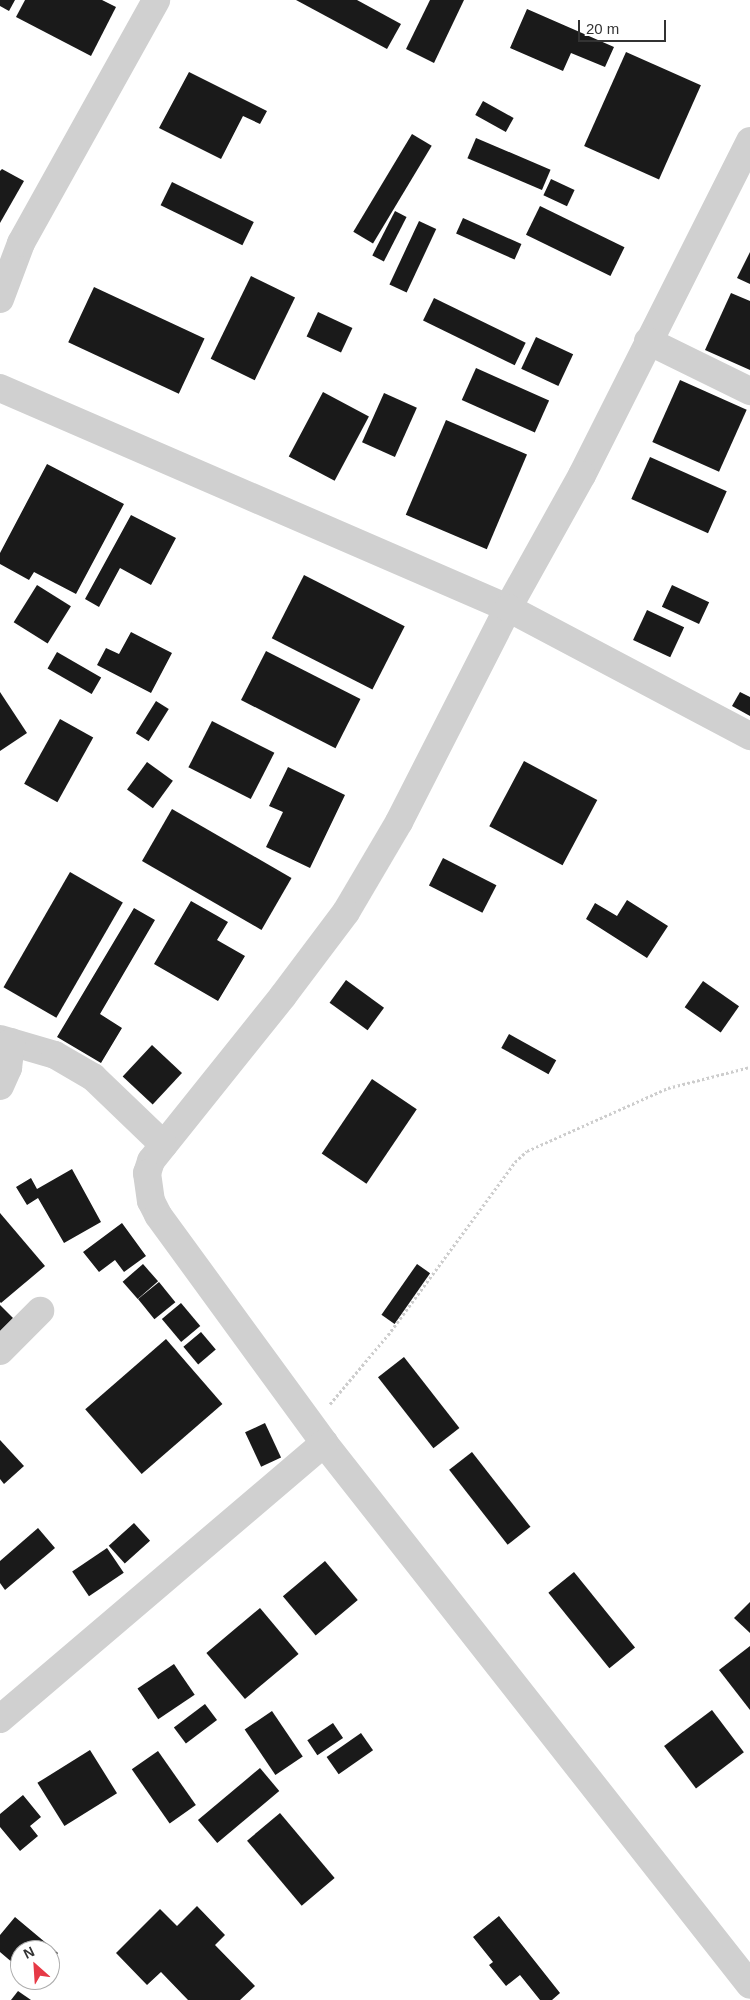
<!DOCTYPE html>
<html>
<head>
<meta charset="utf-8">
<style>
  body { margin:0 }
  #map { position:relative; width:750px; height:2000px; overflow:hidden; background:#fff; font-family:Arial,sans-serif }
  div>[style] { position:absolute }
  .building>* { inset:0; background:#1a1a1a; transform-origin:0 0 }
  .path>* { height:3px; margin-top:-1.5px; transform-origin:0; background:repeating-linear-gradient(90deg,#cdcdcd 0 2.5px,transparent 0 5px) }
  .street>* { height:28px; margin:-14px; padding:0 14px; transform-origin:14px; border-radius:14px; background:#d0d0d0 }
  span { translate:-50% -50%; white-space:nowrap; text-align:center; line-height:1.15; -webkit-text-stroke:5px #fff; paint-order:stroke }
  .north { position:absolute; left:10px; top:1940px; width:50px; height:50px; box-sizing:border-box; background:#fff; border:1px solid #adadad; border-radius:50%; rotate:334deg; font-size:14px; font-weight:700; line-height:20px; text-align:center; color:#333 }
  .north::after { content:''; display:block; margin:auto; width:18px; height:22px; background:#e63946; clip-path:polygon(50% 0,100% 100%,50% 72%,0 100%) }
  .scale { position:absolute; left:578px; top:20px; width:88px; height:22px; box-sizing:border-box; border:2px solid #333; border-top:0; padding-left:6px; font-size:15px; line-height:18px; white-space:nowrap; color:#333; -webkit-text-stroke:4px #fff; paint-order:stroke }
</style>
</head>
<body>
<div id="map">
  <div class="building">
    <i style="clip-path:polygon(0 0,15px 0,9px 11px,0 6px)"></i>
    <i style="clip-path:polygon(25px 0,102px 0,116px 7px,91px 56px,16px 17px)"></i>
    <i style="clip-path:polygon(296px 0,357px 0,401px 24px,387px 49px)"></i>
    <i style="clip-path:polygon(430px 0,464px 0,434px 63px,406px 49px)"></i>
    <i style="clip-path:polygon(527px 9px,614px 47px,605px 67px,571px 53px,563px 71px,510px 48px)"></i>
    <i style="left:626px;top:52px;width:82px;height:103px;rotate:24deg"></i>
    <i style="clip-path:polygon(189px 72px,267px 111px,260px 124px,243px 116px,221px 159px,159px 128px)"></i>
    <i style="left:483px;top:101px;width:35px;height:16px;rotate:29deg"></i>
    <i style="left:412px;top:134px;width:23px;height:114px;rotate:31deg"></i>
    <i style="left:476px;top:138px;width:81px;height:22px;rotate:23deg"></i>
    <i style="clip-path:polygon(2px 169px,24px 181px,0 223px,0 171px)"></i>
    <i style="left:551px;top:179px;width:26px;height:18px;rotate:25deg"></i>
    <i style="left:172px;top:182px;width:91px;height:26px;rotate:26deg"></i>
    <i style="left:540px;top:206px;width:94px;height:32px;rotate:26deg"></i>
    <i style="left:395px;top:211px;width:13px;height:50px;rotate:27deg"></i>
    <i style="left:463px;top:218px;width:64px;height:17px;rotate:24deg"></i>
    <i style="left:419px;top:221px;width:19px;height:70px;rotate:25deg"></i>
    <i style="clip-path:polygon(750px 252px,750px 284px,737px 278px)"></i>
    <i style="left:251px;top:276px;width:49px;height:92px;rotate:26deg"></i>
    <i style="left:94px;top:287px;width:122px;height:61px;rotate:25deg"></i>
    <i style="clip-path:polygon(731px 293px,750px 301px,750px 370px,705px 350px)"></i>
    <i style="left:434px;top:298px;width:102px;height:25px;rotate:26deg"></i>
    <i style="left:318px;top:312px;width:38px;height:27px;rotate:25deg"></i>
    <i style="left:536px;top:337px;width:41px;height:35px;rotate:25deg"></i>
    <i style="left:476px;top:368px;width:80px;height:35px;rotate:24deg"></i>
    <i style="left:680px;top:380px;width:73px;height:68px;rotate:24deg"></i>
    <i style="left:323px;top:392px;width:52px;height:73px;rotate:28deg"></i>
    <i style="left:384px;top:393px;width:36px;height:54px;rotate:24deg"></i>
    <i style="left:446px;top:420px;width:88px;height:103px;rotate:23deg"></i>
    <i style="left:650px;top:457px;width:84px;height:46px;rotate:24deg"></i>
    <i style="clip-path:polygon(47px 464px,124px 504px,76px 594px,34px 572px,29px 580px,0 564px,0 553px)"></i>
    <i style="clip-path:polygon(131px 515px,176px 538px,151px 585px,120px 568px,99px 607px,85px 599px)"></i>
    <i style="left:304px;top:575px;width:113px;height:71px;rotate:27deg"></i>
    <i style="left:37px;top:585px;width:40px;height:44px;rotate:32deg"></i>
    <i style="left:672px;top:585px;width:41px;height:24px;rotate:25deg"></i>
    <i style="left:647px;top:610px;width:41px;height:33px;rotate:25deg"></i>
    <i style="clip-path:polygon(131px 632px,172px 653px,151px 693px,97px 665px,106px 648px,119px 654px)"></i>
    <i style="left:266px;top:651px;width:106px;height:55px;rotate:27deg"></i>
    <i style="left:57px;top:652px;width:51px;height:19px;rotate:30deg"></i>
    <i style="clip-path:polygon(0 692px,27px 733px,0 751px)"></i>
    <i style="clip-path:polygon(740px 692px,750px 697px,750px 716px,732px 706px)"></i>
    <i style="left:156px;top:701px;width:15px;height:38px;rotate:32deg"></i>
    <i style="left:60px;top:719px;width:38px;height:74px;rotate:29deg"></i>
    <i style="left:212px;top:721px;width:70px;height:52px;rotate:27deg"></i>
    <i style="left:524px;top:761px;width:83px;height:74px;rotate:28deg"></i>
    <i style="left:147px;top:762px;width:32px;height:34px;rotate:36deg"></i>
    <i style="clip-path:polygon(288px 767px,345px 795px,310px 868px,266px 847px,283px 812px,269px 806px)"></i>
    <i style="left:172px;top:809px;width:138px;height:60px;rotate:30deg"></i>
    <i style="left:443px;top:858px;width:60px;height:31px;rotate:27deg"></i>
    <i style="left:70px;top:872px;width:61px;height:133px;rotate:30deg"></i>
    <i style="clip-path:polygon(627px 900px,668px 926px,647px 958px,586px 919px,595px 903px,617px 916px)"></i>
    <i style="clip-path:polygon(191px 901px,228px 922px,217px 940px,245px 956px,218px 1001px,154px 964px)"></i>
    <i style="clip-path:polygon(134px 908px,155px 920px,100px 1014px,122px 1028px,101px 1063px,57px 1037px)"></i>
    <i style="left:346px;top:980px;width:47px;height:28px;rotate:36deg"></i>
    <i style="left:703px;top:981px;width:44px;height:32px;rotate:35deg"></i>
    <i style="left:509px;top:1034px;width:54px;height:16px;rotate:29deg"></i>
    <i style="left:152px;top:1045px;width:41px;height:43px;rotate:43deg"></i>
    <i style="left:372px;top:1079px;width:54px;height:90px;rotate:34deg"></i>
    <i style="clip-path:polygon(72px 1169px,101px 1222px,64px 1243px,38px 1198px,27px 1205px,16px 1187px,31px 1178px,37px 1189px)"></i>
    <i style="clip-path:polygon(0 1213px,45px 1266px,1px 1303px,0 1302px)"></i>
    <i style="clip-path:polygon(122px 1223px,146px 1256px,124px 1272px,115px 1260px,99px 1272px,83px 1252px)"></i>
    <i style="left:143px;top:1264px;width:23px;height:27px;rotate:49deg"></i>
    <i style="left:417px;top:1264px;width:16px;height:62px;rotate:35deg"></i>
    <i style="left:159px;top:1282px;width:26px;height:27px;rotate:51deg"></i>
    <i style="left:181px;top:1303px;width:30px;height:25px;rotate:50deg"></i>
    <i style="clip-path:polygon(0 1305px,13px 1318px,0 1331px)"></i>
    <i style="left:201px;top:1332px;width:23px;height:23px;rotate:50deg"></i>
    <i style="left:166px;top:1339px;width:86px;height:107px;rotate:49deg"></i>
    <i style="left:404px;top:1357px;width:90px;height:33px;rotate:52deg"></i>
    <i style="left:265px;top:1423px;width:38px;height:22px;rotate:65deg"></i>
    <i style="clip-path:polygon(0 1440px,24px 1466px,4px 1484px,0 1479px)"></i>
    <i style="left:472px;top:1452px;width:95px;height:29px;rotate:52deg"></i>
    <i style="left:134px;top:1523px;width:24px;height:34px;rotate:48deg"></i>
    <i style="clip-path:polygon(38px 1528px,55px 1548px,5px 1590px,0 1583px,0 1561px)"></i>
    <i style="left:107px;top:1548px;width:30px;height:42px;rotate:56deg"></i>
    <i style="left:325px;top:1561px;width:51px;height:55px;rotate:50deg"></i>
    <i style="left:574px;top:1572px;width:97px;height:33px;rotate:51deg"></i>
    <i style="clip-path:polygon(750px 1602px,750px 1633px,734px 1618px)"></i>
    <i style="left:260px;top:1608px;width:60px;height:70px;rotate:50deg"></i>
    <i style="clip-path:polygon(750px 1646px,750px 1710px,719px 1670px)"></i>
    <i style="left:174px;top:1664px;width:37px;height:44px;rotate:56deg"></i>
    <i style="left:205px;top:1704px;width:20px;height:39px;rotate:53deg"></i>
    <i style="left:712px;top:1710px;width:53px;height:60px;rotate:53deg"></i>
    <i style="left:272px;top:1711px;width:55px;height:33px;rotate:56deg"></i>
    <i style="left:333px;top:1723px;width:18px;height:31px;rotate:56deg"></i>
    <i style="left:361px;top:1733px;width:21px;height:42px;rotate:55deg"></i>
    <i style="left:90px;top:1750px;width:51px;height:62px;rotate:58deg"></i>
    <i style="left:158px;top:1751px;width:66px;height:32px;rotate:55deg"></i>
    <i style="left:260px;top:1768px;width:30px;height:81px;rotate:50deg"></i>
    <i style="clip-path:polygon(23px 1795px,41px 1817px,30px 1826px,38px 1836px,20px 1851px,0 1827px,0 1814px)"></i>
    <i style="left:280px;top:1813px;width:85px;height:43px;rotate:50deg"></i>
    <i style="clip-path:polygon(197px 1906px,225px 1935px,215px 1945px,255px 1986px,240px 2000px,188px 2000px,161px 1972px,147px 1985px,116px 1953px,160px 1909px,177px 1926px)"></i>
    <i style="clip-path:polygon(499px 1916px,560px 1993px,552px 2000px,540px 2000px,520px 1975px,506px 1986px,489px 1965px,493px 1962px,473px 1937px)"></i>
    <i style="clip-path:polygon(15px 1917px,58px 1953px,50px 1963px,50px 1950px,20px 1950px,20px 1969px,0 1952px,0 1935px)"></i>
    <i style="clip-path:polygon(18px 1991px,31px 2000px,11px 2000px)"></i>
  </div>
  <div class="path">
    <i style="left:330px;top:1404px;width:90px;rotate:-50deg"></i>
    <i style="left:388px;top:1335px;width:215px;rotate:-53.7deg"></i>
    <i style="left:515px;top:1162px;width:16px;rotate:-43deg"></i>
    <i style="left:527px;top:1151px;width:154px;rotate:-24.1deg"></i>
    <i style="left:668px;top:1088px;width:85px;rotate:-14.4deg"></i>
  </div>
  <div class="street">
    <i style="left:750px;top:141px;width:374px;rotate:116.7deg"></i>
    <i style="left:582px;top:475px;width:152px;rotate:119.1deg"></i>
    <i style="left:508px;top:608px;width:240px;rotate:117deg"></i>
    <i style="left:399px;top:822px;width:104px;rotate:120.5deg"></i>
    <i style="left:346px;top:912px;width:105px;rotate:126.9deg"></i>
    <i style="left:283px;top:996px;width:211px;rotate:128.7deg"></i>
    <i style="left:151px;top:1161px;width:13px;rotate:108deg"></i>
    <i style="left:147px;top:1173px;width:28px;rotate:82deg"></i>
    <i style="left:151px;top:1201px;width:16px;rotate:63deg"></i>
    <i style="left:158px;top:1215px;width:282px;rotate:53.9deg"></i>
    <i style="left:324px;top:1443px;width:689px;rotate:51.83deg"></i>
    <i style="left:0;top:299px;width:60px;rotate:-69.4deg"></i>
    <i style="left:21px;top:243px;width:278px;rotate:-60.9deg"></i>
    <i style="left:648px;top:341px;width:114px;rotate:26.1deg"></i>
    <i style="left:0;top:388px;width:554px;rotate:23.42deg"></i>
    <i style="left:508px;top:608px;width:274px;rotate:27.9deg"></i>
    <i style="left:0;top:1039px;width:57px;rotate:16.2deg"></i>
    <i style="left:55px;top:1055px;width:44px;rotate:30.1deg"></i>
    <i style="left:93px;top:1077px;width:98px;rotate:43.8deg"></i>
    <i style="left:0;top:1086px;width:20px;rotate:-66deg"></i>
    <i style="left:8px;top:1068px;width:26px;rotate:-83deg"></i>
    <i style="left:0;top:1351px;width:57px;rotate:-45deg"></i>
    <i style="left:0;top:1719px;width:426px;rotate:-40.4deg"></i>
  </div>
  <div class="north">N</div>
  <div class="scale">20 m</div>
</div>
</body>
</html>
